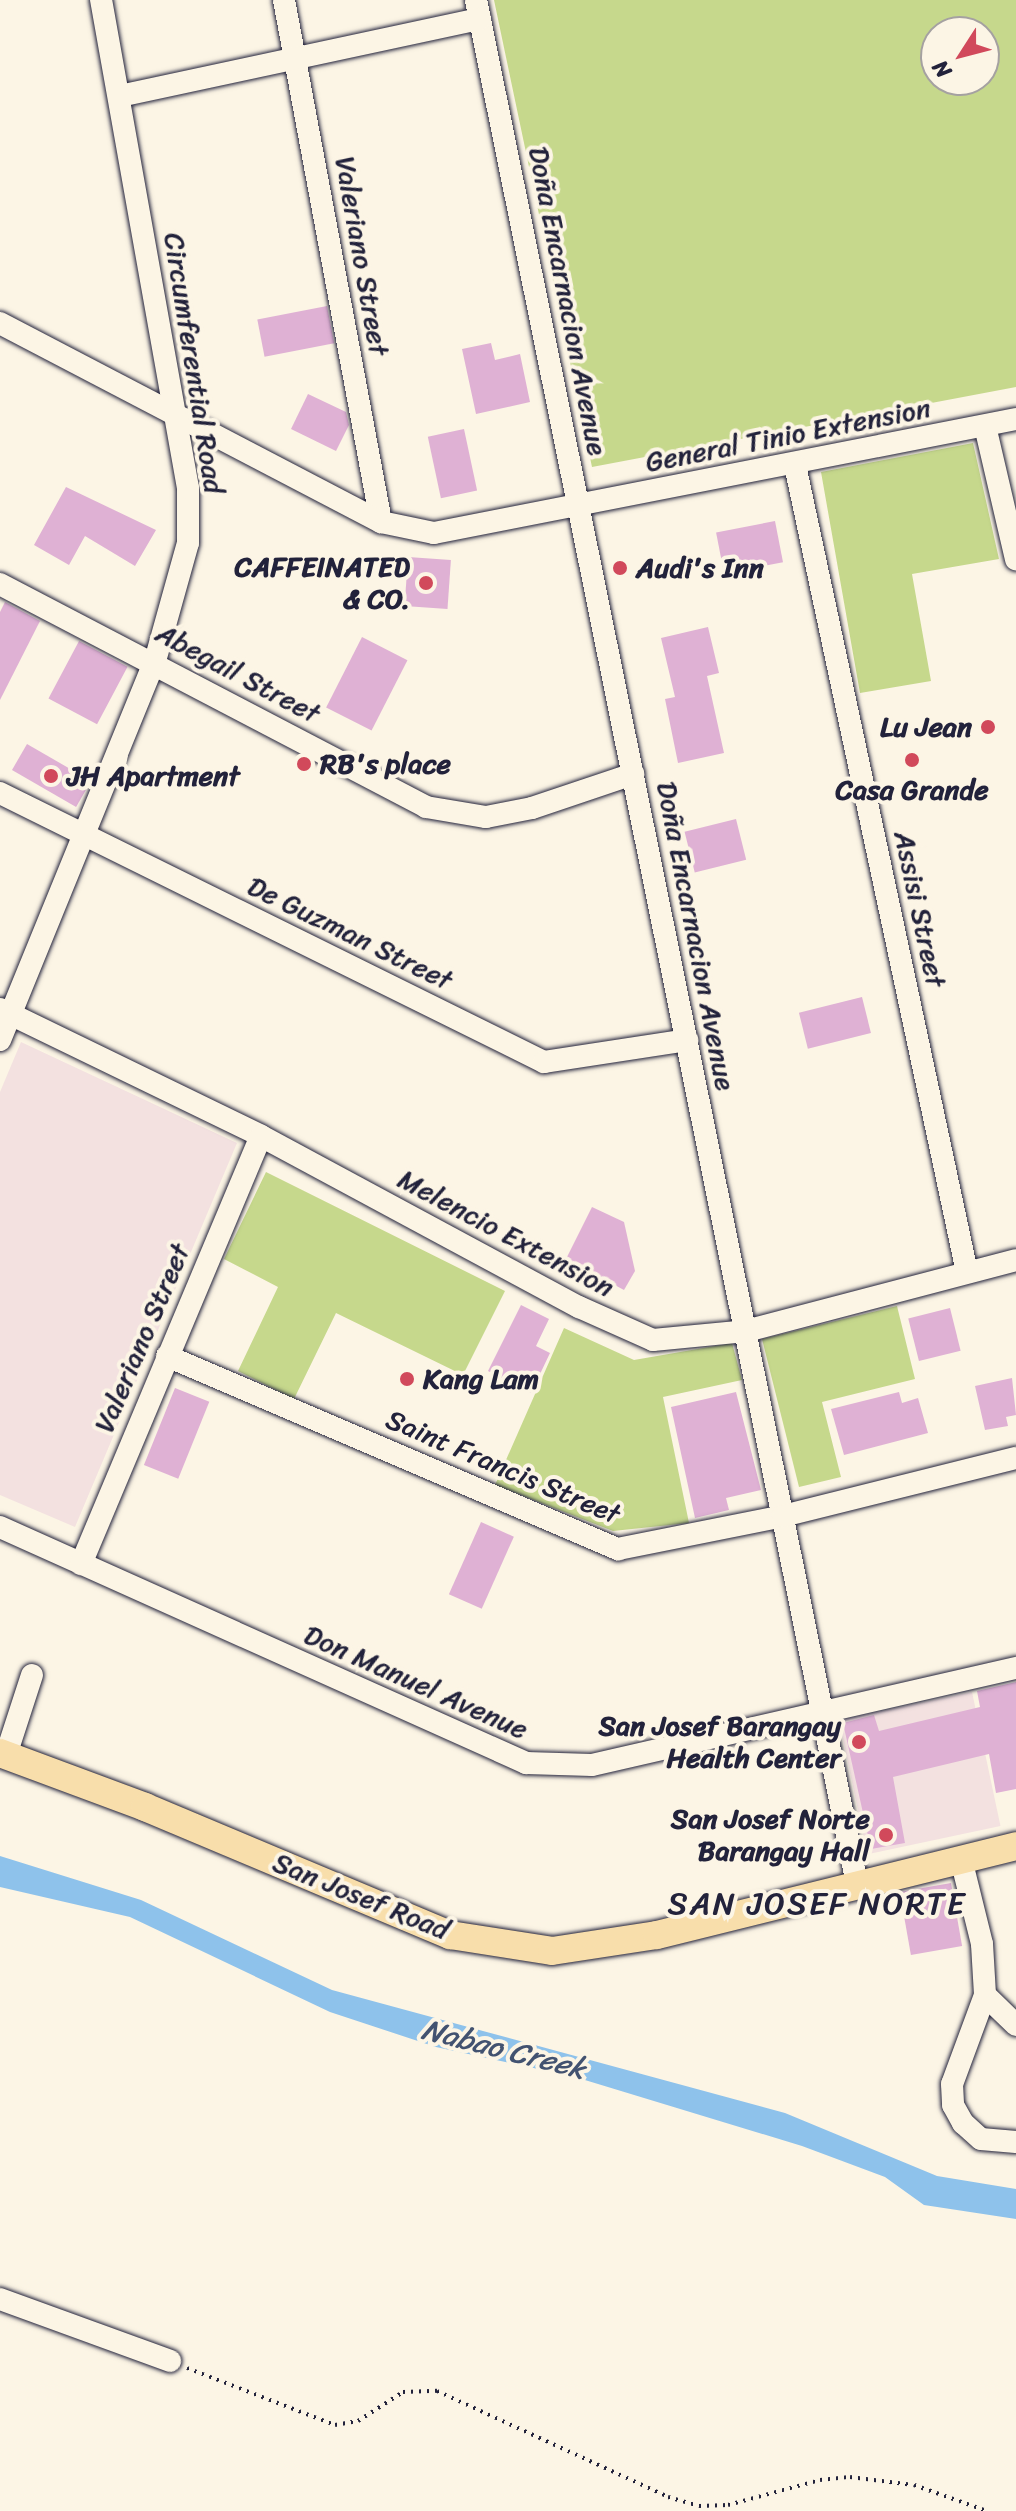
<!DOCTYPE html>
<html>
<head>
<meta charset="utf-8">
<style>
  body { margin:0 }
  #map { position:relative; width:1016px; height:2511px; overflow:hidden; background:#fcf5e5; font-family:Sriracha,sans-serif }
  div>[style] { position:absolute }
  .built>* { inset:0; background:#f3e1e0; transform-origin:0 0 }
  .green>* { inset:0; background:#c6d88c }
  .water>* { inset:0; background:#8ec2eb }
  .building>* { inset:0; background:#dfb1d4; transform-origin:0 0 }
  .path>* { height:4px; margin-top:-2px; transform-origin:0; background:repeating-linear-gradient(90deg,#22223b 0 2px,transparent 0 8px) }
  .roads { filter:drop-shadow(0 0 2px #22223b) drop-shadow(0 0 2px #22223b) }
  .minor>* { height:22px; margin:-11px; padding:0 11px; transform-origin:11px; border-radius:11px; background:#fcf5e5 }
  .major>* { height:28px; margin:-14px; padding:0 14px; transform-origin:14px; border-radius:14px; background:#f8deab }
  .dots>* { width:22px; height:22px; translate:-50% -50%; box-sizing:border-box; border:4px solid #fcf5e5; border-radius:50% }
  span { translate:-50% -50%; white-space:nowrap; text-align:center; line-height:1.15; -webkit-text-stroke:8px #fcf5e5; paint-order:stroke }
  .street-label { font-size:28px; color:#22223b }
  .poi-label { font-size:28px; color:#22223b; font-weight:700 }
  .right { translate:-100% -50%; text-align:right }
  .left { translate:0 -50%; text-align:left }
  .water-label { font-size:30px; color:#425270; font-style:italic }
  .quarter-label { font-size:32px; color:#22223b; letter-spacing:2px }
  .north { position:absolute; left:920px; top:16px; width:80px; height:80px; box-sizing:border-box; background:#fcf5e5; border:2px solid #a5a1a1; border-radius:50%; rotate:234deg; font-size:22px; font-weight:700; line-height:32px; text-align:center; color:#22223b }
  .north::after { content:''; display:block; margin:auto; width:28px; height:36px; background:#d1495b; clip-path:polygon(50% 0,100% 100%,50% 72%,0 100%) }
</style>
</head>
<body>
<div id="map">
  <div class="built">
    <i style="clip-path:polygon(21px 1042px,237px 1143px,75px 1527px,0 1495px,0 1092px)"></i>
    <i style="left:972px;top:1692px;width:137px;height:136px;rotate:78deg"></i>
  </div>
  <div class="green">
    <i style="clip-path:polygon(evenodd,494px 0,1016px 0,1016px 387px,592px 467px,494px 0,936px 32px,984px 32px,984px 80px,936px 80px,936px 32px)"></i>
    <i style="clip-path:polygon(973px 443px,999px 559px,912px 574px,931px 681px,860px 693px,821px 472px)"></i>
    <i style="clip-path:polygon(266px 1172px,505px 1291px,463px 1375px,336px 1313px,294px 1399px,238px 1371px,278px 1287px,224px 1259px)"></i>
    <i style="clip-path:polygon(897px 1306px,915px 1379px,822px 1402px,841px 1477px,799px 1487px,762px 1339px)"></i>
    <i style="clip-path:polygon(564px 1328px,634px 1360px,732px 1343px,742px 1380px,663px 1397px,689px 1523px,613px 1531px,495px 1485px)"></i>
  </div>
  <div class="water">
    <i style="clip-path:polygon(0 1856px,141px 1900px,332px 1990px,785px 2113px,937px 2176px,1016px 2189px,1016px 2219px,924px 2205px,885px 2177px,802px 2146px,575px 2077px,436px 2047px,330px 2012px,130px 1917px,0 1887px)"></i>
  </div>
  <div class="building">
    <i style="left:327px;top:306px;width:38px;height:71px;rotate:79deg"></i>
    <i style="clip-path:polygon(491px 343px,495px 360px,520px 354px,530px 402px,476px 414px,462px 349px)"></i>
    <i style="clip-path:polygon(308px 394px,346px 412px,349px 425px,336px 451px,291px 429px)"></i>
    <i style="left:464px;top:429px;width:63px;height:37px;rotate:78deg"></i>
    <i style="clip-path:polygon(66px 487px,156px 530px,135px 566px,85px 536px,69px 565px,34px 545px)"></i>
    <i style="left:775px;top:521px;width:42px;height:60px;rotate:79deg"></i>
    <i style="left:408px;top:557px;width:43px;height:49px;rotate:4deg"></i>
    <i style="clip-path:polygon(5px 602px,40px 621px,0 700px,0 612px)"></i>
    <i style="clip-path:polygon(708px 627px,719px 673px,707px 676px,724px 753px,678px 763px,665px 699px,675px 697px,661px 638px)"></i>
    <i style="left:362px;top:637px;width:51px;height:79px;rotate:27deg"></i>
    <i style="left:79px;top:641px;width:55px;height:65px;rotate:28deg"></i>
    <i style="left:27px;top:744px;width:74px;height:30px;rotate:30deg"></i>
    <i style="left:736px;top:819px;width:42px;height:53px;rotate:76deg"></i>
    <i style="left:862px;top:997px;width:37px;height:65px;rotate:76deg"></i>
    <i style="clip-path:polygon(592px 1207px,624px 1222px,635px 1271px,624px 1290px,566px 1259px)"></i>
    <i style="clip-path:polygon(521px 1305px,549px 1319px,536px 1346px,550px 1353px,531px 1393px,488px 1371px)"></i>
    <i style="left:950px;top:1308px;width:44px;height:43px;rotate:76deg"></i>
    <i style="clip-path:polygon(1012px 1378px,1016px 1415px,1006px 1417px,1008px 1426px,985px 1430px,975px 1386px)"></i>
    <i style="left:175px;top:1388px;width:37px;height:83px;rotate:22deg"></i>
    <i style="clip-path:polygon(736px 1392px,761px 1490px,726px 1498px,729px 1510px,695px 1518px,671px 1407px)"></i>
    <i style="clip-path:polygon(899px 1392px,902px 1403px,918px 1398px,928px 1433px,844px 1455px,831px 1409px)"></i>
    <i style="left:481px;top:1522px;width:36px;height:79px;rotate:24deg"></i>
    <i style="clip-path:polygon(1016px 1682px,1016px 1789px,996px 1793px,989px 1754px,893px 1777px,905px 1843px,871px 1849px,843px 1723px,874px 1715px,879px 1731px,980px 1707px,977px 1691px)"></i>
    <i style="left:951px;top:1883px;width:64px;height:52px;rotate:80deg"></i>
  </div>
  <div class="path">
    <i style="left:187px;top:2368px;width:159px;rotate:21.1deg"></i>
    <i style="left:335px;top:2425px;width:23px;rotate:-10deg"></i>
    <i style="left:358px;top:2421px;width:54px;rotate:-32.8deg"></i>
    <i style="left:403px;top:2392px;width:34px;rotate:-2deg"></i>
    <i style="left:437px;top:2391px;width:254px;rotate:24.6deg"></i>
    <i style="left:668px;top:2497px;width:32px;rotate:16deg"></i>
    <i style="left:699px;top:2506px;width:29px;rotate:-2deg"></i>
    <i style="left:728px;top:2505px;width:95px;rotate:-15.2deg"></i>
    <i style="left:820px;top:2480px;width:30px;rotate:-6deg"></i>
    <i style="left:850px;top:2477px;width:64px;rotate:7.1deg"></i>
    <i style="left:914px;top:2485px;width:77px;rotate:19.6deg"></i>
  </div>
  <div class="roads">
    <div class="minor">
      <i style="left:284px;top:0;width:531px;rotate:79.47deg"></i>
      <i style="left:476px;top:0;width:1922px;rotate:78.57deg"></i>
      <i style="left:120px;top:96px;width:368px;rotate:-12.1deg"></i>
      <i style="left:0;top:323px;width:430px;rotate:27.6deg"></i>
      <i style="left:381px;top:522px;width:54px;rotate:11.7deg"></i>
      <i style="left:434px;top:533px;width:593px;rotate:-11.08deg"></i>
      <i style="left:985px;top:426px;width:137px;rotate:76.9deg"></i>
      <i style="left:795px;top:465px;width:825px;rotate:77.97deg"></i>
      <i style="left:0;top:584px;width:481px;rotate:27.6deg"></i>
      <i style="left:426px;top:807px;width:61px;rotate:9.5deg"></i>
      <i style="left:486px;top:817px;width:47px;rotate:-11.1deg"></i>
      <i style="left:532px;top:808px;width:107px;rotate:-18.6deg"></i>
      <i style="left:0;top:793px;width:607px;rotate:26.31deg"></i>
      <i style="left:544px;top:1062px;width:145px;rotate:-8.7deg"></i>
      <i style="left:0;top:1009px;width:290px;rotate:25.9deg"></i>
      <i style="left:261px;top:1136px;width:361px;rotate:28.3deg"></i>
      <i style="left:579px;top:1307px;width:81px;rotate:24deg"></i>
      <i style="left:653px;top:1340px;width:93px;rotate:-5.5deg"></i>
      <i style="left:746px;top:1331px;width:279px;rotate:-14.7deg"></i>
      <i style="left:0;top:1040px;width:409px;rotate:-67.8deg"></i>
      <i style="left:155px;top:661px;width:123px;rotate:-74.4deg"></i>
      <i style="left:188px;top:543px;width:55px;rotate:-90deg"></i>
      <i style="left:188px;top:488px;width:496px;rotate:-100.1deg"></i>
      <i style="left:167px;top:1356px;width:491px;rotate:23.2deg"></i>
      <i style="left:618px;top:1549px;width:168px;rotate:-11.3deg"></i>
      <i style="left:783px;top:1516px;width:240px;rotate:-14deg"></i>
      <i style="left:0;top:1527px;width:577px;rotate:24.16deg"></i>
      <i style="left:526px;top:1763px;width:66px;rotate:1.7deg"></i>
      <i style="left:592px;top:1765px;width:435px;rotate:-12.9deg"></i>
      <i style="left:81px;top:1564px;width:464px;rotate:-67.2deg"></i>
      <i style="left:6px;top:1755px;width:84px;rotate:-72deg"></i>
      <i style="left:961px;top:1859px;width:88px;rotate:76.1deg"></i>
      <i style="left:982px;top:1944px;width:51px;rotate:86.6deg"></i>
      <i style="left:985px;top:1995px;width:95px;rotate:110.3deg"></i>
      <i style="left:952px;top:2084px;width:21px;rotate:87deg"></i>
      <i style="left:953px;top:2105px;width:21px;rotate:61deg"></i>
      <i style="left:963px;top:2123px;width:24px;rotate:42deg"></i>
      <i style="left:981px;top:2139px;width:35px;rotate:5deg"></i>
      <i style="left:985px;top:1995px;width:43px;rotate:44.1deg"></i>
      <i style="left:0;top:2299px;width:181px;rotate:20deg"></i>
    </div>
    <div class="major">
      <i style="left:0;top:1753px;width:155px;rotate:20.4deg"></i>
      <i style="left:145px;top:1807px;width:331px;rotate:22.8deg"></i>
      <i style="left:450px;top:1935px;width:103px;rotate:8.9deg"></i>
      <i style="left:552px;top:1951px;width:106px;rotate:-8.7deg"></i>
      <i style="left:657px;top:1935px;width:370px;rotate:-13.9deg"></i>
    </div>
  </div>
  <div class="dots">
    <i style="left:620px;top:568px;background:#d1495b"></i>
    <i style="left:426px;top:583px;background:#d1495b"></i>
    <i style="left:988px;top:727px;background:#d1495b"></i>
    <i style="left:912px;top:760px;background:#d1495b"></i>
    <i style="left:304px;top:764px;background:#d1495b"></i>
    <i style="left:51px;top:776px;background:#d1495b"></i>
    <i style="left:407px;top:1379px;background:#d1495b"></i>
    <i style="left:859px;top:1742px;background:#d1495b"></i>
    <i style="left:886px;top:1835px;background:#d1495b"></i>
  </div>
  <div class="street-label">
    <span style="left:362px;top:256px;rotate:80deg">Valeriano Street</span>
    <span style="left:568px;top:301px;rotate:79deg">Doña Encarnacion Avenue</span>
    <span style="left:194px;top:363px;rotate:81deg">Circumferential Road</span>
    <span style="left:788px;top:435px;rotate:-11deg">General Tinio Extension</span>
    <span style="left:238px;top:673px;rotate:28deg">Abegail Street</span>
    <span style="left:920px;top:909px;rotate:78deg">Assisi Street</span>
    <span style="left:350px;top:933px;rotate:26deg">De Guzman Street</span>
    <span style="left:696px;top:936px;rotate:79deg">Doña Encarnacion Avenue</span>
    <span style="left:506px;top:1233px;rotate:28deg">Melencio Extension</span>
    <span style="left:142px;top:1338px;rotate:-67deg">Valeriano Street</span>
    <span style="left:503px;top:1467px;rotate:23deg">Saint Francis Street</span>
    <span style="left:416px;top:1682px;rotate:24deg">Don Manuel Avenue</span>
    <span style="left:361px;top:1896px;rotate:22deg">San Josef Road</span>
  </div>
  <div class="poi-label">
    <span class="right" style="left:410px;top:583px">CAFFEINATED<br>&amp; CO.</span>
    <span class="left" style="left:636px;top:568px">Audi's Inn</span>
    <span class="right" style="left:972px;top:727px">Lu Jean</span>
    <span class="left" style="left:320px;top:764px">RB's place</span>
    <span class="left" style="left:67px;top:776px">JH Apartment</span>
    <span style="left:912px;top:790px">Casa Grande</span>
    <span class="left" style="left:423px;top:1379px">Kang Lam</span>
    <span class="right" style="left:841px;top:1742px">San Josef Barangay<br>Health Center</span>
    <span class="right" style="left:870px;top:1835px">San Josef Norte<br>Barangay Hall</span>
  </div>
  <div class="water-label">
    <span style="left:504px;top:2049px;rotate:14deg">Nabao Creek</span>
  </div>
  <div class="quarter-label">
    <span style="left:817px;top:1904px">SAN JOSEF NORTE</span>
  </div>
  <div class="north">N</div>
</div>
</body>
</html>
